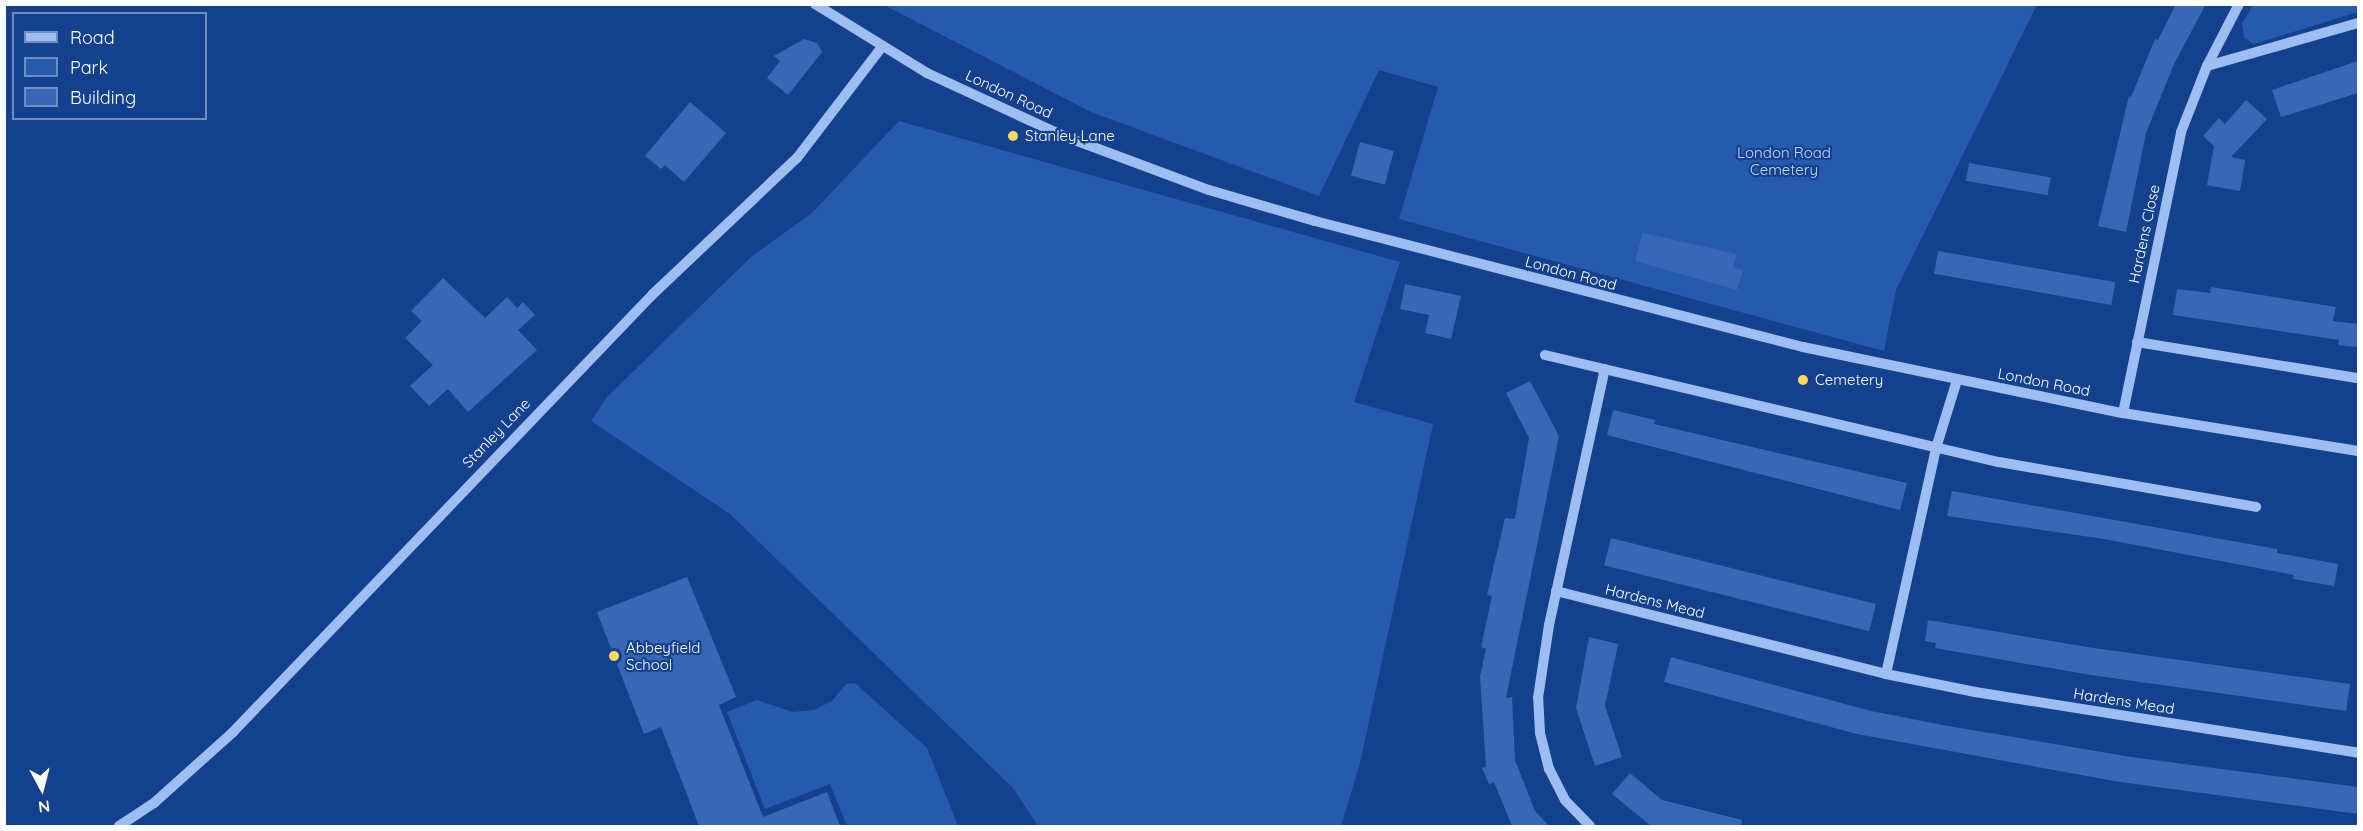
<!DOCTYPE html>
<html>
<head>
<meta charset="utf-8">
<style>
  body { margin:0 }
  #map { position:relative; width:2363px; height:831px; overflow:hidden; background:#14418e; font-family:Quicksand,sans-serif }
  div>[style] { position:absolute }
  .green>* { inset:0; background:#265aad }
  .building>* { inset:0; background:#3868b5; transform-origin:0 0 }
  .minor>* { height:10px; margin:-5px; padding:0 5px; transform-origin:5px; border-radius:5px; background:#9ebef1 }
  .dots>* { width:16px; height:16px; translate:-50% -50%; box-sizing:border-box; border:3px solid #14418e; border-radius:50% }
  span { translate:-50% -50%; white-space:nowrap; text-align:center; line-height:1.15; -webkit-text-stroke:4.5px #14418e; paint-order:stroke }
  .street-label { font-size:15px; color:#fff }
  .poi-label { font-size:15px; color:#fff }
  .left { translate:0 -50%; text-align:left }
  .park-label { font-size:15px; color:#c4dafc }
  .frame { position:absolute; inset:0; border:6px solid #fff; pointer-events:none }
  .legend { position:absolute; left:12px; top:12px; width:195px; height:108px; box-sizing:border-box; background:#14418e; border:2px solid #728dbb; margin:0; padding:8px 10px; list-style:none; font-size:18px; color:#fff }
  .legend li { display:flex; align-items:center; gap:12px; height:30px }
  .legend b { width:30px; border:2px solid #728dbb }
  .north { position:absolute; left:12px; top:759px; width:60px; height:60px; -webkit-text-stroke:4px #14418e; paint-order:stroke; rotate:173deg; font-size:16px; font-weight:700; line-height:24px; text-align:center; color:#fff }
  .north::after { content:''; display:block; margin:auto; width:21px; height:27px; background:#fff; clip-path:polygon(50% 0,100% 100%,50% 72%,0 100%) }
</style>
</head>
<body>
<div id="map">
  <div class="green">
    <i style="clip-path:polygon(2253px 4px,2358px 5px,2358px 12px,2254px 44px,2244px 38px,2242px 24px)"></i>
    <i style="clip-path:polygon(884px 5px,2037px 5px,1896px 290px,1884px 351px,1399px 219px,1438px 87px,1379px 70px,1319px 196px,1091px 112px)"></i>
    <i style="clip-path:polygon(899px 121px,1400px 262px,1354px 402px,1433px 424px,1360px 763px,1341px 826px,1038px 826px,1013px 788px,730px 514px,591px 421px,607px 397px,751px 257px,812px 213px)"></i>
    <i style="clip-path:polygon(855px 683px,927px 748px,958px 826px,847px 826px,830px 784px,765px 809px,727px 712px,757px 700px,793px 712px,814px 710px,832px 701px,846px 684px)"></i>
  </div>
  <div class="building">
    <i style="clip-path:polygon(2176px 4px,2206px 4px,2174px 64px,2146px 133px,2126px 232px,2098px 226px,2129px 96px,2131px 97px,2155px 39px,2158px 40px)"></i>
    <i style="clip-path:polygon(804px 39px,817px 43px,822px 52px,788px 95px,767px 78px,780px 61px,774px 56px)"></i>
    <i style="clip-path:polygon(2358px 61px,2358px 93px,2281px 117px,2272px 90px)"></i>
    <i style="clip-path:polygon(2246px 100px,2267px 119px,2231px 157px,2245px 160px,2240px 191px,2207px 185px,2214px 146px,2203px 136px,2219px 118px,2225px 124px)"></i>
    <i style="clip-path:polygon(690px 102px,726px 133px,684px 182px,665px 165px,661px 169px,645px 156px)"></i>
    <i style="left:1360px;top:142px;width:35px;height:35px;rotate:15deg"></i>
    <i style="left:1969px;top:163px;width:83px;height:18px;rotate:10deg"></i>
    <i style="clip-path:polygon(1643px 233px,1737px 254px,1733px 267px,1743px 270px,1737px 290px,1635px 261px)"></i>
    <i style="left:1938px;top:251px;width:180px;height:23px;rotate:10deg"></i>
    <i style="clip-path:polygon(443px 278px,485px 318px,507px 297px,517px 308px,523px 302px,535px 315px,518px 330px,537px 350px,468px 412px,448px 389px,429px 406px,410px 386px,433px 365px,405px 338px,422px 321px,411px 311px)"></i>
    <i style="clip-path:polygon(1405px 284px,1461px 296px,1451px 339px,1425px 333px,1429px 315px,1400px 309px)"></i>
    <i style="clip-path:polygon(2211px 287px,2336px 307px,2333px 321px,2358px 324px,2358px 347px,2338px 345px,2339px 340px,2173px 315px,2177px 289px,2210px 293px)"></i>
    <i style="clip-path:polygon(1530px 381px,1559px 436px,1506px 698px,1512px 697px,1515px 760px,1535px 811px,1549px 826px,1512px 826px,1494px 782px,1489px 784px,1482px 768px,1486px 767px,1480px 676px,1486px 649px,1481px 647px,1492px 596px,1487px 595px,1505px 518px,1515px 519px,1529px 438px,1506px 393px)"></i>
    <i style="clip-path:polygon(1613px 410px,1655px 420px,1654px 424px,1907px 483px,1900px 510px,1607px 435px)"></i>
    <i style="clip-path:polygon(1952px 491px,2277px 549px,2277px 553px,2338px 564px,2334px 586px,2293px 579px,2294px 575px,2104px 539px,1947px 516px)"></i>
    <i style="left:1611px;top:538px;width:273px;height:28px;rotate:14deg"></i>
    <i style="clip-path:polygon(687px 577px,736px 697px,719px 705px,763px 817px,827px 792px,840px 826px,699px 826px,661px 727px,644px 734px,597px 612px)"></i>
    <i style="clip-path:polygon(1928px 620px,2087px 647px,2350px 684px,2346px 711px,2091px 675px,1935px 648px,1936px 643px,1925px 641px)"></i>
    <i style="clip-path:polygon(1589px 637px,1618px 644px,1605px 706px,1622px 757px,1595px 766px,1576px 708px)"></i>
    <i style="clip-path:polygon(1671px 657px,1871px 711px,1948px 726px,2131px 757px,2358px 787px,2358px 814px,2120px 782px,1857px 734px,1664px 682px)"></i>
    <i style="clip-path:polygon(1630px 773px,1662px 800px,1742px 820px,1741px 826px,1651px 826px,1612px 794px)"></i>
  </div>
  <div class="minor">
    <i style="left:815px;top:4px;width:132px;rotate:31.6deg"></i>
    <i style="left:927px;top:73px;width:148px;rotate:24.8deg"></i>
    <i style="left:1061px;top:135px;width:158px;rotate:20.4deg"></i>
    <i style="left:1209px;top:190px;width:110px;rotate:16.3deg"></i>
    <i style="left:1315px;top:221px;width:504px;rotate:14.48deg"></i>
    <i style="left:1803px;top:347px;width:327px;rotate:11.7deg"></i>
    <i style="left:2123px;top:413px;width:238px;rotate:9.2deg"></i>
    <i style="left:2207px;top:66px;width:157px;rotate:-15.9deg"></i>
    <i style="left:2137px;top:342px;width:224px;rotate:9.3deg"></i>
    <i style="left:1545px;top:355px;width:466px;rotate:13.3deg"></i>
    <i style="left:1999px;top:462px;width:261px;rotate:9.9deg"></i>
    <i style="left:2123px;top:413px;width:287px;rotate:-78.3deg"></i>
    <i style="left:2181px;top:132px;width:71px;rotate:-68.5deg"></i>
    <i style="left:2207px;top:66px;width:70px;rotate:-62.7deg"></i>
    <i style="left:1556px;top:591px;width:340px;rotate:14.1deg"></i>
    <i style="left:1886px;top:674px;width:91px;rotate:11.4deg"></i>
    <i style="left:1975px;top:692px;width:388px;rotate:9deg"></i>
    <i style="left:1886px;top:674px;width:231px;rotate:-77.5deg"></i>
    <i style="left:1936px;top:448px;width:71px;rotate:-72.8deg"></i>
    <i style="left:119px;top:826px;width:42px;rotate:-33.3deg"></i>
    <i style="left:154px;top:803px;width:106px;rotate:-41.9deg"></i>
    <i style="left:233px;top:732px;width:607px;rotate:-46.2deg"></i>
    <i style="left:653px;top:294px;width:198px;rotate:-43.4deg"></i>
    <i style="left:797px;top:158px;width:140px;rotate:-52.6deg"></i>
    <i style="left:1590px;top:826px;width:36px;rotate:-134deg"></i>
    <i style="left:1565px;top:800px;width:35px;rotate:-117deg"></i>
    <i style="left:1549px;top:769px;width:37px;rotate:-104deg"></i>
    <i style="left:1540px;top:733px;width:35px;rotate:-93deg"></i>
    <i style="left:1538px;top:698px;width:74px;rotate:-81.4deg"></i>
    <i style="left:1549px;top:625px;width:262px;rotate:-77.7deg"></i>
  </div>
  <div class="dots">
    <i style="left:1013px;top:136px;background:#ffdb5d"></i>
    <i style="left:1803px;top:380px;background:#ffdb5d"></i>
    <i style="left:614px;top:656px;background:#ffdb5d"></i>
  </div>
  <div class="street-label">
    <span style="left:1009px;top:94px;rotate:25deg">London Road</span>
    <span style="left:2144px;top:234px;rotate:-78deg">Hardens Close</span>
    <span style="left:1571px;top:273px;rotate:15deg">London Road</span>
    <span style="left:2044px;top:382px;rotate:11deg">London Road</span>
    <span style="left:496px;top:433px;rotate:-46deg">Stanley Lane</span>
    <span style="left:1655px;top:601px;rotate:14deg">Hardens Mead</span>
    <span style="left:2124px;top:701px;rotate:9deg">Hardens Mead</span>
  </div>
  <div class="poi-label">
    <span class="left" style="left:1025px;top:136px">Stanley Lane</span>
    <span class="left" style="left:1815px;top:380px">Cemetery</span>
    <span class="left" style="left:626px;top:656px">Abbeyfield<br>School</span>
  </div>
  <div class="park-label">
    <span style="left:1784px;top:161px">London Road<br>Cemetery</span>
  </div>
  <div class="frame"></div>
  <ul class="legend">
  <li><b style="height:8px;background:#9ebef1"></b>Road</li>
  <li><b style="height:16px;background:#265aad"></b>Park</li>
  <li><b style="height:16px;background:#3868b5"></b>Building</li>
  </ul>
  <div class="north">N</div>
</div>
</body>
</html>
